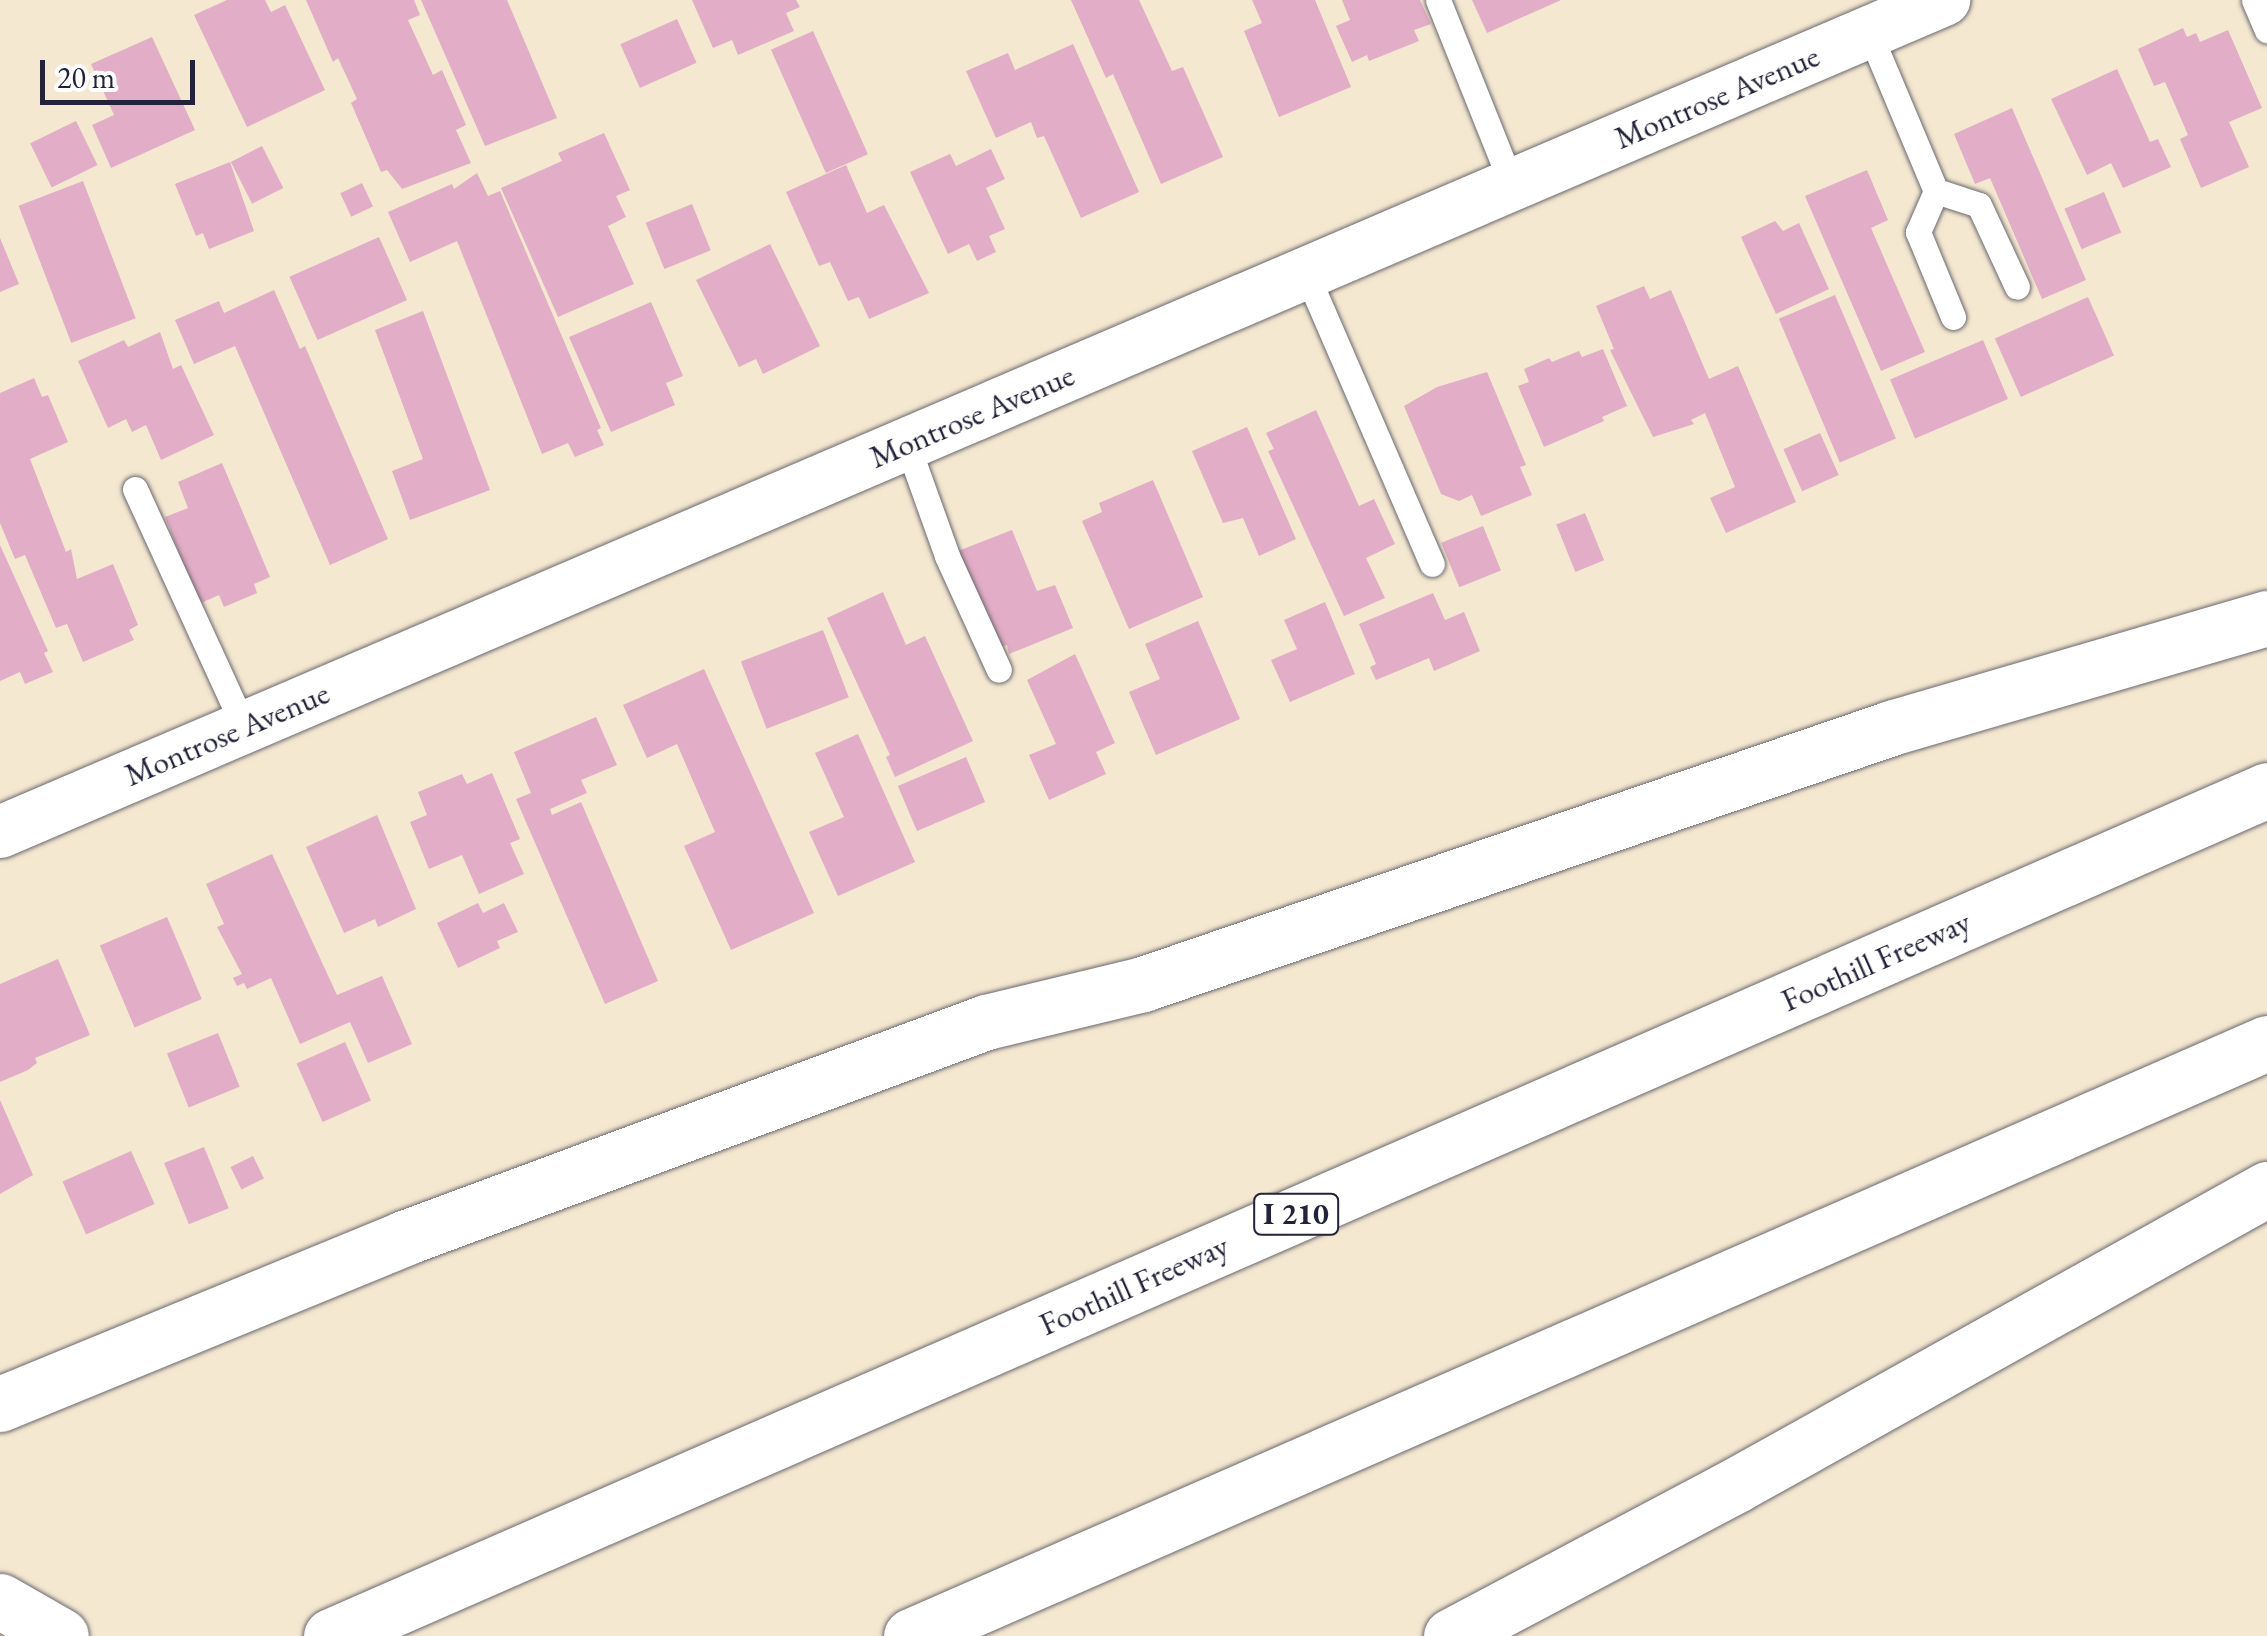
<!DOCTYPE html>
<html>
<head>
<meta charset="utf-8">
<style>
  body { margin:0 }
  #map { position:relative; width:2267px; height:1636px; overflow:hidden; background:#f4e8d0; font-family:"EB Garamond",serif }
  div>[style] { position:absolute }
  .building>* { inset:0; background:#e2adc6; transform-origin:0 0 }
  .roads { filter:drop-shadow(0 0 2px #6c676f) drop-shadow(0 0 2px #6c676f) }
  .service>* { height:25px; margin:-12.5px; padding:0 12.5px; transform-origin:12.5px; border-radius:12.5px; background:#fff }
  .minor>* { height:52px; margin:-26px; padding:0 26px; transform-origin:26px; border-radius:26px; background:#fff }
  .secondary>* { height:55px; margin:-27.5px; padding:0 27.5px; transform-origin:27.5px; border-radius:27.5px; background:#fff }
  .motorway>* { height:55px; margin:-27.5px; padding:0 27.5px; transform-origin:27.5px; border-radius:27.5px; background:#fff }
  span { translate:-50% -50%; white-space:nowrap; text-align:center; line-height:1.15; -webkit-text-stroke:9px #fff; paint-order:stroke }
  .shield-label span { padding:2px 8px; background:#fff; border:2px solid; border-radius:8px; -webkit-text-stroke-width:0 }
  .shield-label { font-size:30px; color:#22223b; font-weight:700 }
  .street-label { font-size:32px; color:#22223b }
  .scale { position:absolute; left:40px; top:60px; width:155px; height:45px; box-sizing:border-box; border:5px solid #22223b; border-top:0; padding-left:12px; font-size:30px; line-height:35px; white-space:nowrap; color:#22223b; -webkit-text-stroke:8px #fff; paint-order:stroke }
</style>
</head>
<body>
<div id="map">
  <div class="building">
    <i style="clip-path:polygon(227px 0,265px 0,271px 12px,285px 5px,325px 90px,247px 127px,194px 15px)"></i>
    <i style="clip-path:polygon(306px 0,414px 0,420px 15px,408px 20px,433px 75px,442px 70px,466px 125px,456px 130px,471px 163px,402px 189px,387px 170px,381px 172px,351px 103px,357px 99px,338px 58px,333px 62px)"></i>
    <i style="clip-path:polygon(421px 0,507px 0,557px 118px,485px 146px)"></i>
    <i style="clip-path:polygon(692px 0,796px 0,800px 7px,786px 13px,794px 31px,738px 55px,732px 40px,713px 48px)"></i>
    <i style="clip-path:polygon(1071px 0,1139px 0,1172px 71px,1183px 67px,1223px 157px,1161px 184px,1113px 74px,1106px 78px)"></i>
    <i style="clip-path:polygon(1252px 0,1315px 0,1351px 87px,1279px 117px,1244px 31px,1262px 23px)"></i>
    <i style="clip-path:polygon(1342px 0,1420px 0,1431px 24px,1414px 30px,1419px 41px,1369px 61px,1367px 55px,1352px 62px,1336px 26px,1350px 20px)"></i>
    <i style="clip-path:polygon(1472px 0,1561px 0,1487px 33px)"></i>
    <i style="left:677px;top:19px;width:48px;height:62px;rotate:66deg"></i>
    <i style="clip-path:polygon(2183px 28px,2187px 37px,2196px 33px,2200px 42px,2228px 30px,2262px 108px,2229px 122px,2249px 167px,2201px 188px,2180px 139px,2188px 135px,2165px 82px,2154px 86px,2138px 49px)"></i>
    <i style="left:813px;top:31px;width:135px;height:46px;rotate:66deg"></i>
    <i style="clip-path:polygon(152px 37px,195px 130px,111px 168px,92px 125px,114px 115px,91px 64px)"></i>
    <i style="clip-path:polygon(1073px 44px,1139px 192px,1081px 218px,1044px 136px,1037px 138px,1031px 122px,996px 138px,966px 71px,1008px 53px,1015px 70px)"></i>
    <i style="clip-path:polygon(2117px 69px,2150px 142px,2158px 139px,2171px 167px,2123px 188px,2111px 163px,2087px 175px,2051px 99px)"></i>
    <i style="clip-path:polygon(2012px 108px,2086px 280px,2042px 299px,1990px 178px,1975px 184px,1954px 134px)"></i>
    <i style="left:76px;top:121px;width:49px;height:51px;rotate:64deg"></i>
    <i style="clip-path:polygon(604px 133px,630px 190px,616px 196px,626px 217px,608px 226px,634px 284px,558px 317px,501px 188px,562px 161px,558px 153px)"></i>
    <i style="left:262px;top:146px;width:47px;height:35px;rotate:63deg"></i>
    <i style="clip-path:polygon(991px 149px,1005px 179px,986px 188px,1005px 229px,989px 236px,996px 252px,977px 261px,969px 244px,948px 254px,910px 172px,950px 154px,956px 166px)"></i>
    <i style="clip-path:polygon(230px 162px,254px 231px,209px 249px,203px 233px,196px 236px,175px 184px)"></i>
    <i style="clip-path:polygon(846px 165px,867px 213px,884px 205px,929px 293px,869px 319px,859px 297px,848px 301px,830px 262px,819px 266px,786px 192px)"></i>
    <i style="clip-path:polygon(1867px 170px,1888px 220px,1871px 228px,1925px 352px,1881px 371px,1805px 196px)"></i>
    <i style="clip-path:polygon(477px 173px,488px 196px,500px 191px,601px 428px,597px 430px,604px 445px,575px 457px,568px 443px,542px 454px,457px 241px,410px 262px,388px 212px,452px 184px,454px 189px)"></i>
    <i style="left:83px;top:181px;width:147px;height:69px;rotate:69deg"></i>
    <i style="left:362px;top:183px;width:26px;height:24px;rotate:65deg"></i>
    <i style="left:2104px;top:192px;width:44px;height:43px;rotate:67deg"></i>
    <i style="left:692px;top:204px;width:50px;height:50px;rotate:68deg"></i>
    <i style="clip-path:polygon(1775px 221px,1783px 231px,1799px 223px,1829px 289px,1776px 314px,1741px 237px)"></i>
    <i style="left:379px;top:237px;width:69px;height:98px;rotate:66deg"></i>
    <i style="clip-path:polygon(0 238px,19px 284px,0 292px)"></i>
    <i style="clip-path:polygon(770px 244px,820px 346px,763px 374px,756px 359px,739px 367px,696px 280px)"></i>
    <i style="clip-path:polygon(1644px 286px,1650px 299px,1671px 290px,1709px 379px,1738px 366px,1796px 502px,1726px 533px,1710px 498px,1735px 487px,1705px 413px,1691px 420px,1694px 424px,1653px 437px,1610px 350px,1614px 349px,1596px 306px)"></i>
    <i style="clip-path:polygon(274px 290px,300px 349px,305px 346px,388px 539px,330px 565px,235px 346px,194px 364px,175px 320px,219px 301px,224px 313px)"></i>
    <i style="left:1835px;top:295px;width:156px;height:61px;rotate:67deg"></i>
    <i style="left:2088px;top:297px;width:64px;height:102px;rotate:66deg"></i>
    <i style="clip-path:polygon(651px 302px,683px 376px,666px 383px,675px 405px,611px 432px,569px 337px)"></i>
    <i style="clip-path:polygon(423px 311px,490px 490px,410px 520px,392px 471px,423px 459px,375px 330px)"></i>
    <i style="clip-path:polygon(160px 332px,173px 369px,181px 365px,214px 435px,161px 460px,146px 425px,132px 432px,126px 419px,108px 428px,78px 361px,124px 340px,128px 347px)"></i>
    <i style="left:1983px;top:340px;width:64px;height:101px;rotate:67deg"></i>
    <i style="clip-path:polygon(1603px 349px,1627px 406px,1602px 417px,1604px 421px,1544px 447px,1518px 386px,1529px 382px,1524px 369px,1549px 358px,1552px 362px,1579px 351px,1582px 357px)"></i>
    <i style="clip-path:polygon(1487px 372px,1526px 465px,1520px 467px,1532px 495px,1481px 516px,1472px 495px,1459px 501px,1441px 494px,1404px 406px,1437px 387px)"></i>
    <i style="clip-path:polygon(34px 378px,42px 397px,48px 395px,68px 442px,30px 459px,66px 552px,71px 549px,77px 579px,113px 564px,138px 625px,129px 630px,134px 640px,83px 662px,67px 624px,56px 628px,25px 555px,15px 559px,0 523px,0 393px)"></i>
    <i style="clip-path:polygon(1316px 410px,1359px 506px,1374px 499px,1395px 544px,1366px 558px,1385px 598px,1344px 616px,1268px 451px,1274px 449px,1266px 433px)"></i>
    <i style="clip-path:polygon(1247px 427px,1296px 539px,1259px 556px,1243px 518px,1223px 523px,1192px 451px)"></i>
    <i style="left:1820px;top:433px;width:46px;height:40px;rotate:66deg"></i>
    <i style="clip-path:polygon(222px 463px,270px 577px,254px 584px,257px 593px,224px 607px,219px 595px,199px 604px,165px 517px,188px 508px,178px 482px)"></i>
    <i style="clip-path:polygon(1153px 480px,1203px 597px,1129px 629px,1082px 521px,1102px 512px,1099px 503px)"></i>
    <i style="left:1585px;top:513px;width:51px;height:31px;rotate:68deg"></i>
    <i style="left:1483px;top:526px;width:48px;height:45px;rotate:68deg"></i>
    <i style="clip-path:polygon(1012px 530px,1037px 591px,1055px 585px,1073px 628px,1009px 654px,1007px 645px,997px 648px,958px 551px)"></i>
    <i style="clip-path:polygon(0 545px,48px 651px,44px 653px,53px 672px,25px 684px,20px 672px,0 681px)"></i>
    <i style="clip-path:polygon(883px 592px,906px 645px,925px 636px,973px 741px,895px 777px,886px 757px,890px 755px,827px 618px)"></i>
    <i style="clip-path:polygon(1433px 593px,1445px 620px,1464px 612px,1480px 651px,1434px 671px,1429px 658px,1376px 680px,1370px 667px,1376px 664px,1359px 624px)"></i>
    <i style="clip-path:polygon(1325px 602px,1355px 674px,1290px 702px,1271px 660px,1297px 649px,1284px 620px)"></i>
    <i style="clip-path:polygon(1198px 621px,1240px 719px,1156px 755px,1129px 692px,1160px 679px,1145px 644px)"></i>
    <i style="left:823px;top:630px;width:72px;height:88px;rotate:69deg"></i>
    <i style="clip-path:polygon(1075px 654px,1115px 743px,1096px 752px,1106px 774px,1049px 800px,1029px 755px,1056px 744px,1027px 680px)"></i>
    <i style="clip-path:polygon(704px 669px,814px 913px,731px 950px,684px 846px,715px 832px,677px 744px,647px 758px,623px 705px)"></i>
    <i style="clip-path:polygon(596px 717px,617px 765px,581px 780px,587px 793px,550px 809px,552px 815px,581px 802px,658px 981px,605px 1004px,516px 799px,531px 793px,514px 752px)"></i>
    <i style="clip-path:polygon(858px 734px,915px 862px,838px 896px,809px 832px,844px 817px,815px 753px)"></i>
    <i style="left:966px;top:757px;width:49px;height:74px;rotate:67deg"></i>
    <i style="clip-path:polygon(492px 773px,520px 839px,510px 843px,524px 874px,479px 894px,462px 855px,429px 869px,410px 822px,427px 815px,418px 792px,462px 774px,467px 784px)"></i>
    <i style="clip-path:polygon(377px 815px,416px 909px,378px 927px,375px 919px,344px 933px,306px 847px)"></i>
    <i style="clip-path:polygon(272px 854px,337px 995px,382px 976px,412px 1044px,368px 1063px,350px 1022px,300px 1044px,271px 978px,247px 989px,244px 983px,237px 986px,233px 978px,242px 974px,217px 927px,224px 924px,206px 884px)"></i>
    <i style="clip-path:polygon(478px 903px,483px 913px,504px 903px,518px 932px,497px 941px,500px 948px,458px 968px,437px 923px)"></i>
    <i style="left:167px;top:917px;width:89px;height:73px;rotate:67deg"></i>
    <i style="clip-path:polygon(58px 959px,90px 1035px,35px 1058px,37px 1063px,28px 1070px,0 1082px,0 984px)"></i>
    <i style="left:218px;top:1033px;width:58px;height:55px;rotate:68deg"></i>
    <i style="left:345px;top:1042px;width:64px;height:53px;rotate:66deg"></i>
    <i style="clip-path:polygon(0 1100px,33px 1175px,0 1194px)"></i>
    <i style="left:204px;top:1147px;width:66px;height:43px;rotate:68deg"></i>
    <i style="left:131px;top:1151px;width:58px;height:75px;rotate:66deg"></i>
    <i style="left:253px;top:1156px;width:25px;height:25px;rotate:64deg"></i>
  </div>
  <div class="roads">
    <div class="service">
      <i style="left:1438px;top:0;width:199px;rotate:68.2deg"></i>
      <i style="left:2254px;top:0;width:33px;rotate:67deg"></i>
      <i style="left:1869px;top:32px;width:173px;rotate:67.2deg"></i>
      <i style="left:1936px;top:191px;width:45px;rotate:113.7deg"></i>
      <i style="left:1918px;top:232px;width:92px;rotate:67.6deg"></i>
      <i style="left:1936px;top:191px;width:45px;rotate:18deg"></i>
      <i style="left:1979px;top:205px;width:90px;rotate:65.1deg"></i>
      <i style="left:1306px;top:273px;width:317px;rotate:66.6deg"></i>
      <i style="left:907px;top:444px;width:119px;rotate:70.3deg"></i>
      <i style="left:947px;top:556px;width:125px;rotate:65.5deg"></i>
      <i style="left:135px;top:489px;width:262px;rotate:65.4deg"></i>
    </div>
    <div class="minor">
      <i style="left:0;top:832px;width:2115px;rotate:-23.17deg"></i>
    </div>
    <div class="secondary">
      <i style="left:0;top:1601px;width:70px;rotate:29.8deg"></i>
    </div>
    <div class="motorway">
      <i style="left:0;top:1404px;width:437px;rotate:-22.3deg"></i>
      <i style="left:404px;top:1238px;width:621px;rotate:-20.36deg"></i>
      <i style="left:986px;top:1022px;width:162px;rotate:-13.6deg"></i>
      <i style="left:1143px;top:984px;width:791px;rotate:-18.89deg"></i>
      <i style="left:1891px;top:728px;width:392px;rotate:-16.3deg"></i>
      <i style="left:331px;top:1636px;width:2113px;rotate:-23.6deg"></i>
      <i style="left:911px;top:1636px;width:1480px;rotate:-23.62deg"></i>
      <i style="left:1451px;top:1636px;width:323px;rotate:-27.9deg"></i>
      <i style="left:1736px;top:1485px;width:608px;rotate:-29.14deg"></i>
    </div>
  </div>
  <div class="shield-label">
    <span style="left:1296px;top:1214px">I 210</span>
  </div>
  <div class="street-label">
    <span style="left:1717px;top:97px;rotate:-23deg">Montrose Avenue</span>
    <span style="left:972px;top:416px;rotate:-23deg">Montrose Avenue</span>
    <span style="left:227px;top:734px;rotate:-23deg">Montrose Avenue</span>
    <span style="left:1876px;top:961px;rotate:-24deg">Foothill Freeway</span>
    <span style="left:1134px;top:1285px;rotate:-24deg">Foothill Freeway</span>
  </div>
  <div class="scale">20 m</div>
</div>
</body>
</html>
